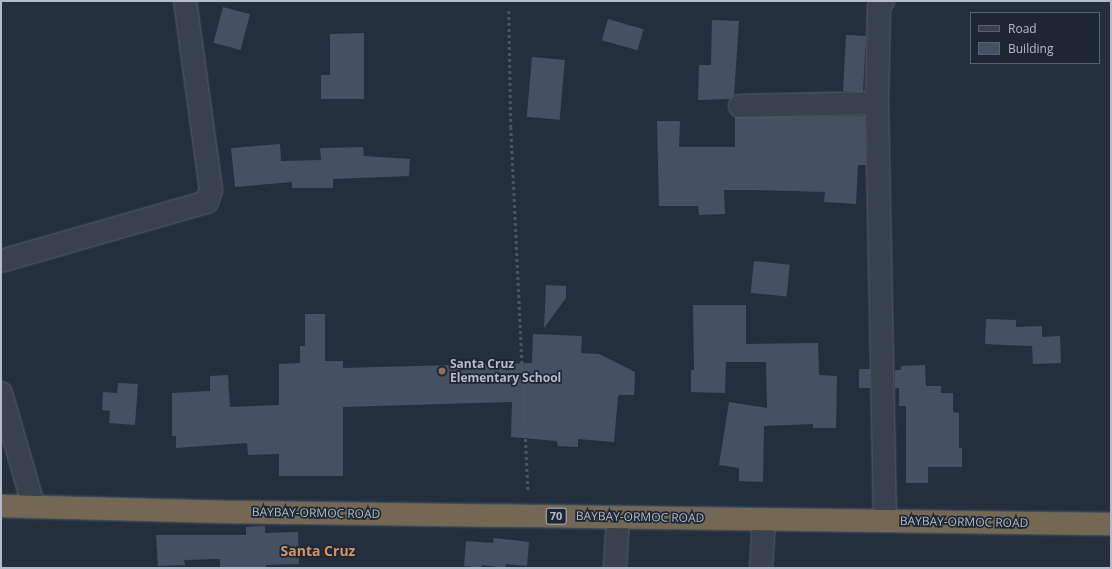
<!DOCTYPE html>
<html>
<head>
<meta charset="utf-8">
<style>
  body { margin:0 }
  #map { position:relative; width:1112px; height:569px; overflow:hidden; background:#242f3e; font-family:"Open Sans",sans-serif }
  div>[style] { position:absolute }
  .building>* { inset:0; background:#455162; transform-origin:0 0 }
  .path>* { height:2.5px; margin-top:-1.25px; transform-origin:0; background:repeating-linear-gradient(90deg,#44595c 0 3px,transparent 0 6px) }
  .roads { filter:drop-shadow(0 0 1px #565f6c) drop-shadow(0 0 1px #565f6c) }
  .street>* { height:22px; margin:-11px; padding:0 11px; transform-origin:11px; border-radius:11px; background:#38414e }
  .highway>* { height:22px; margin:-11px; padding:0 11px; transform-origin:11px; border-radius:11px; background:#746855 }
  .dots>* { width:11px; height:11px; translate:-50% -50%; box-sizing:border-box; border:2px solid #1d2633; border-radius:50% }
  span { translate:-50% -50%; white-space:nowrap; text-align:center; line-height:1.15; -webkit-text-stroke:3.5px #1d2633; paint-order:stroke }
  .shield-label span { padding:1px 3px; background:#1d2633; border:1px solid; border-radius:3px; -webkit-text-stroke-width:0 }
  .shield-label { font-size:11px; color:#b4bcc9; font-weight:700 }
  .poi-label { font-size:12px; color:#b4bcc9; font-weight:700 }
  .left { translate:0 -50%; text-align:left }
  .street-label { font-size:12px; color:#b4bcc9 }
  .quarter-label { font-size:14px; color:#d59563; font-weight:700 }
  .frame { position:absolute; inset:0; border:2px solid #b4bcc9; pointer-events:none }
  .legend { position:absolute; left:970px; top:12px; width:130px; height:52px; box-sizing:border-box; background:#1d2633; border:1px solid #59626f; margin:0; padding:5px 7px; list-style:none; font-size:12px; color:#b4bcc9 }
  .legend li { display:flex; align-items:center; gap:8px; height:20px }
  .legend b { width:20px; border:1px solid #59626f }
</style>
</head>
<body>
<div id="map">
  <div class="building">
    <i style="left:223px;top:7px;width:28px;height:37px;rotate:15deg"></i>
    <i style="left:608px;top:19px;width:37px;height:22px;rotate:16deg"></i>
    <i style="clip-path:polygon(712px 20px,739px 21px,734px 95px,730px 99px,698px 100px,699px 65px,711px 65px)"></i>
    <i style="clip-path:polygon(364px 33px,364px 99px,321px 99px,321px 75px,330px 75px,330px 34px)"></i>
    <i style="left:846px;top:35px;width:20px;height:56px;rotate:3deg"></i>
    <i style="left:532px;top:57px;width:33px;height:60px;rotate:5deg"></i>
    <i style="clip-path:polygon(865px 116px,866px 165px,858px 165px,856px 204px,824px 202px,825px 192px,753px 190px,724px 190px,725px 214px,699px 215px,698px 206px,659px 206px,657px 121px,680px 121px,679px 147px,735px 147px,735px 117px)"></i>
    <i style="clip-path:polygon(280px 144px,281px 161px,321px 160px,320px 148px,363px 147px,364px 156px,410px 159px,409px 176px,333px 179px,333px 188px,292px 188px,292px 182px,235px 187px,231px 148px)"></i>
    <i style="left:754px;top:261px;width:36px;height:32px;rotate:6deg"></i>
    <i style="clip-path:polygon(546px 285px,566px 286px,566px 298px,544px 328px)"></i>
    <i style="clip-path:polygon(693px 305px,746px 305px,746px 344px,818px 343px,819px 375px,837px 376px,836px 428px,813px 428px,813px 424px,764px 426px,763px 482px,739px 481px,739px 468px,719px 465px,729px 402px,767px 408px,766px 362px,726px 362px,725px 393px,691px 392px,691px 370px,694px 370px)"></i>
    <i style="clip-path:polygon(305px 314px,325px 314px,325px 361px,343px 361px,343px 368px,532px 363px,533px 334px,582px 336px,581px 353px,599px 354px,635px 372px,634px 395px,619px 395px,618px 397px,614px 442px,578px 439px,578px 447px,558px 446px,557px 441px,511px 437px,512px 402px,343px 407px,343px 476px,279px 476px,279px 454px,248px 455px,247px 443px,176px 448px,176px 436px,172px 436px,172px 393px,210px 391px,210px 376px,228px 375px,230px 407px,279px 405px,279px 364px,300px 363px,300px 346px,305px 346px)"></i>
    <i style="clip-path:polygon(986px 319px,1016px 320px,1016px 327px,1042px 326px,1042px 337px,1060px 336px,1061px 363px,1033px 364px,1032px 346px,985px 344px)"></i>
    <i style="clip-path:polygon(925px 365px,926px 386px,941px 386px,941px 393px,953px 393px,953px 412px,959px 413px,959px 448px,962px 448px,962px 467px,928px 467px,928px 483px,906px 483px,906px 406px,899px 406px,899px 388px,895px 388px,895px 370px,901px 370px,901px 366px)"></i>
    <i style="left:859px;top:369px;width:11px;height:19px"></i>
    <i style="clip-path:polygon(118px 383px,138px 384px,135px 425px,109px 423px,110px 411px,102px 410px,103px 392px,117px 393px)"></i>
    <i style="clip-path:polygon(265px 526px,265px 533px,298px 532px,299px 564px,266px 565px,266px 568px,220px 568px,220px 559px,184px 560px,185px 565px,158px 566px,156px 535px,246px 535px,246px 527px)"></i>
    <i style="clip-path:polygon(494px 538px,529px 542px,527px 566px,506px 564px,505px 568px,482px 565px,482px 568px,464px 566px,466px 541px,493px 543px)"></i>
  </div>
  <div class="path">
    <i style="left:509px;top:11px;width:116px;rotate:89deg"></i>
    <i style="left:511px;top:127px;width:366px;rotate:87.3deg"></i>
  </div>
  <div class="roads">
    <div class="street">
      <i style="left:883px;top:1px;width:7px;rotate:124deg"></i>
      <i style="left:879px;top:7px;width:96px;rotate:91.2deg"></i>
      <i style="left:877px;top:103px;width:418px;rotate:88.9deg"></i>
      <i style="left:740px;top:106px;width:137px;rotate:-1.3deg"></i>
      <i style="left:1px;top:261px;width:214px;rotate:-16deg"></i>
      <i style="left:207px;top:202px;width:13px;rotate:-72deg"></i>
      <i style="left:211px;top:190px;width:191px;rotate:-97.8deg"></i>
      <i style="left:1px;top:393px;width:119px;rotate:73.9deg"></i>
      <i style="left:615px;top:568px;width:51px;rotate:-86.6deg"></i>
      <i style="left:761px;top:568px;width:48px;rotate:-86.4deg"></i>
    </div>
    <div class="highway">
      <i style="left:1px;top:506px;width:237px;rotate:1.5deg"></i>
      <i style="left:238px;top:512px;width:873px;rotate:0.79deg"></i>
    </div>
  </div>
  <div class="dots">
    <i style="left:442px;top:371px;background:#8d6e63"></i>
  </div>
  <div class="shield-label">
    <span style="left:556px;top:516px">70</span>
  </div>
  <div class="poi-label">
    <span class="left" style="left:450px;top:371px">Santa Cruz<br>Elementary School</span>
  </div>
  <div class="street-label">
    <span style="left:316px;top:513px;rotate:1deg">BAYBAY-ORMOC ROAD</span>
    <span style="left:640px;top:517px;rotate:1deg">BAYBAY-ORMOC ROAD</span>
    <span style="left:964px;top:522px;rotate:1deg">BAYBAY-ORMOC ROAD</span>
  </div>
  <div class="quarter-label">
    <span style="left:318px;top:551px">Santa Cruz</span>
  </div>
  <div class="frame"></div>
  <ul class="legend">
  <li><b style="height:5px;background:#38414e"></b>Road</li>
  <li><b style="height:11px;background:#455162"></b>Building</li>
  </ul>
</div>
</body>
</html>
